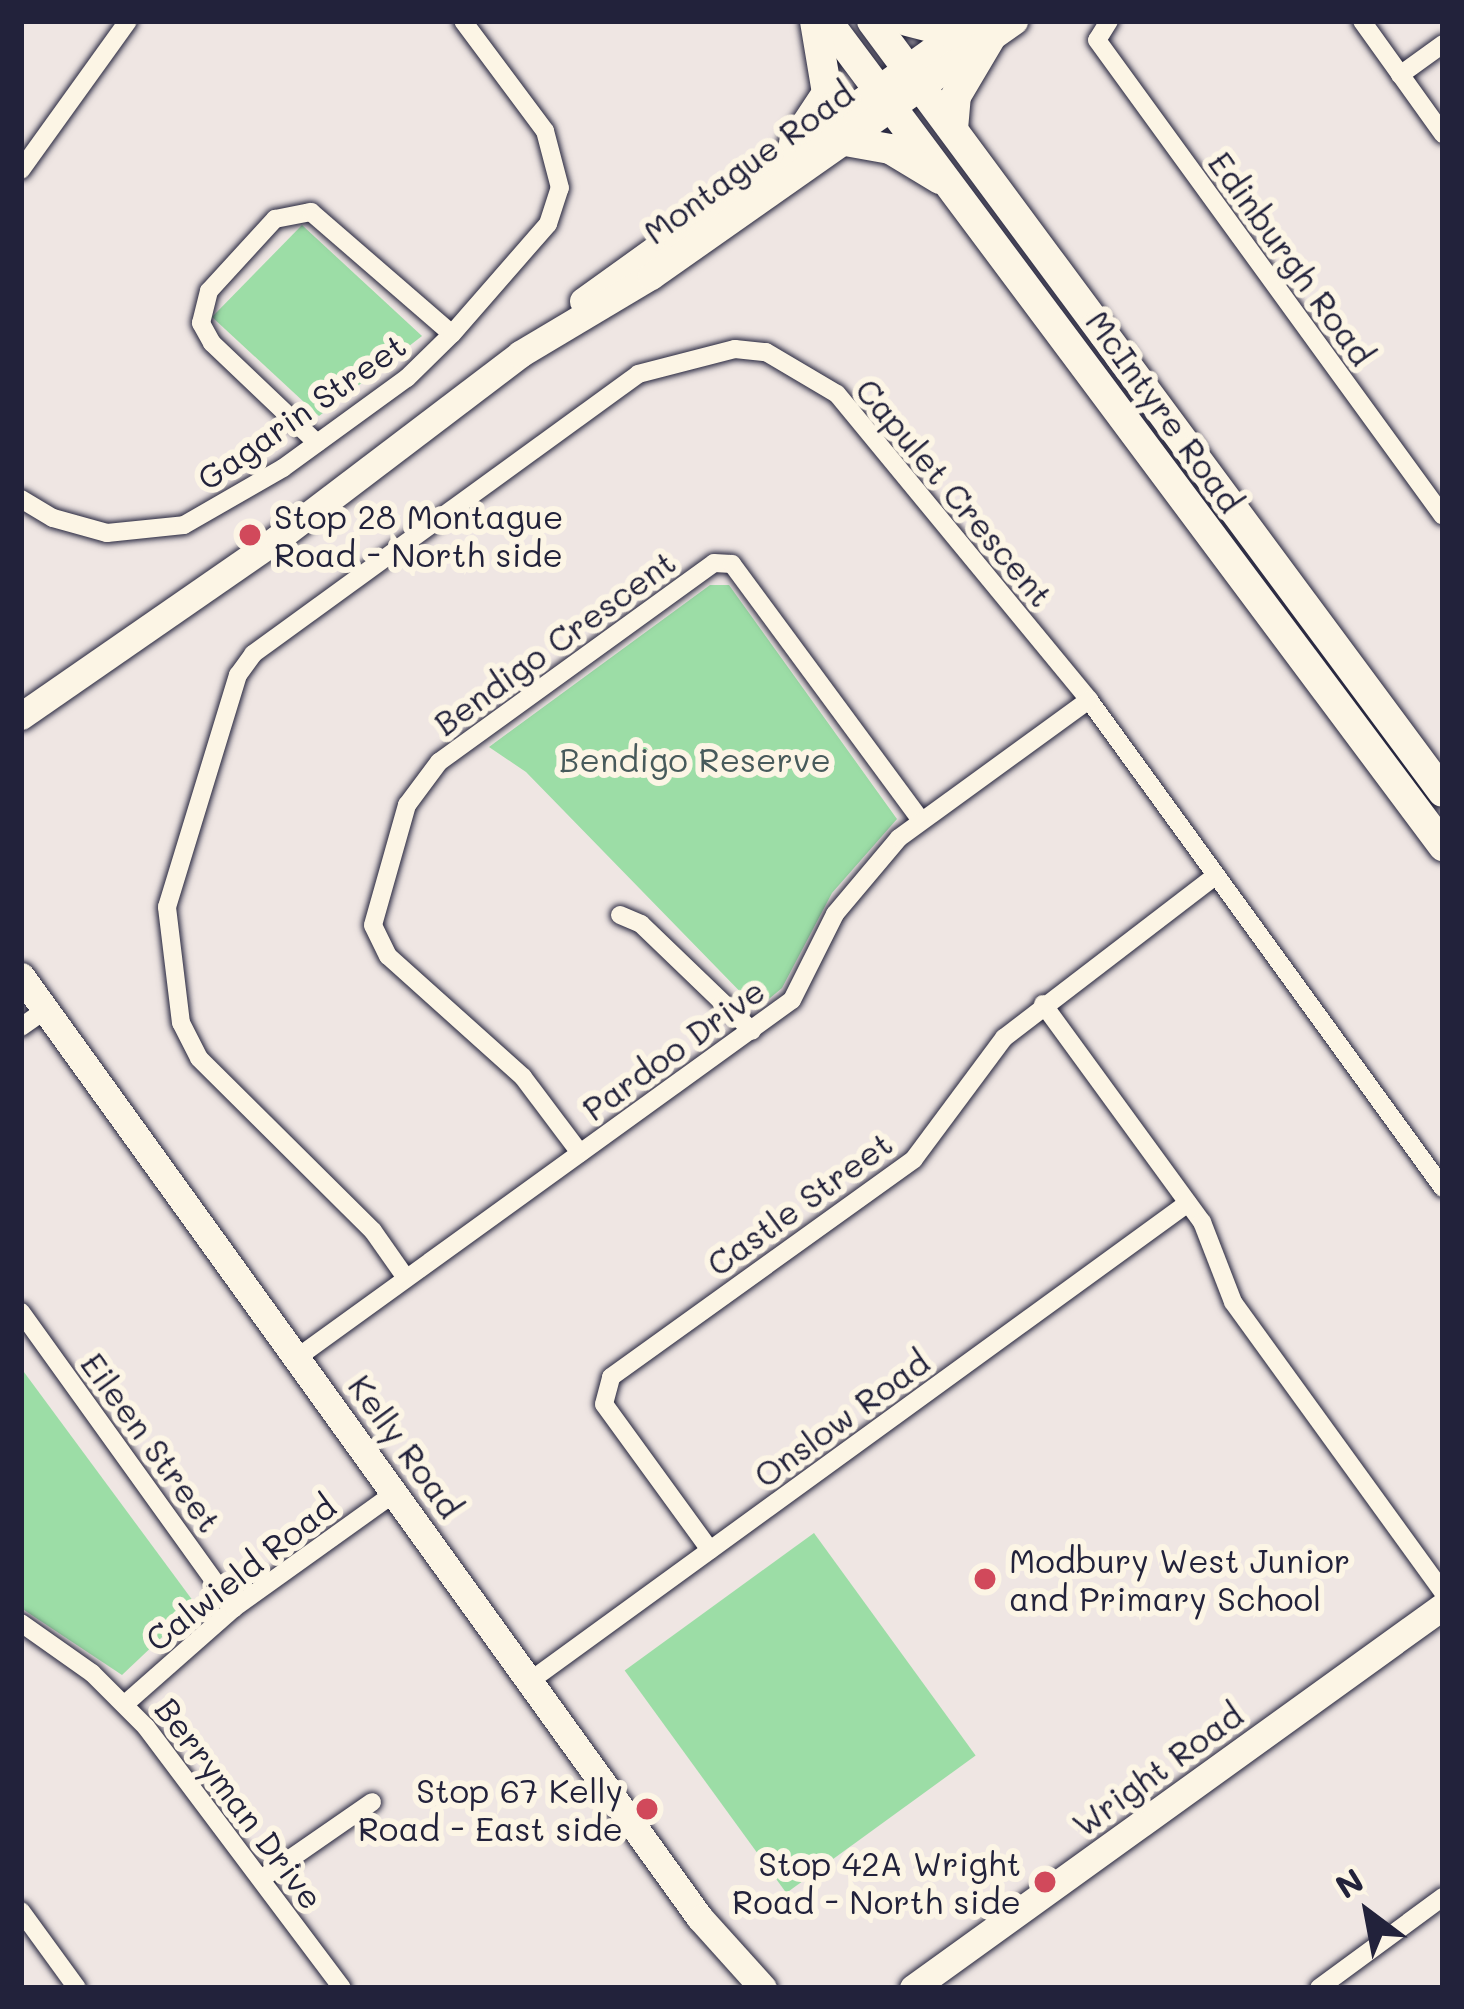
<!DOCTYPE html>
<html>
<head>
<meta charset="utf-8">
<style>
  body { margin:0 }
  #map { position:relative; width:1464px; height:2009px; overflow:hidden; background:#efe6e3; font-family:Mali,sans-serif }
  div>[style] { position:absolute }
  .green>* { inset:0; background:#9cdda6; transform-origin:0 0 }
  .roads { filter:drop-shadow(0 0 3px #22223b) drop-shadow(0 0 3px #22223b) }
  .street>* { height:18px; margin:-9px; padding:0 9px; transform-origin:9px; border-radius:9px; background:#fcf5e5 }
  .secondary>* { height:27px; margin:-13.5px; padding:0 13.5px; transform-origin:13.5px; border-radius:13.5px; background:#fcf5e5 }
  .primary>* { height:30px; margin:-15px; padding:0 15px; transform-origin:15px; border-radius:15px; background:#fcf5e5 }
  .dots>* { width:33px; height:33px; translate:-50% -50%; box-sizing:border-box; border:6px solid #fcf5e5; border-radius:50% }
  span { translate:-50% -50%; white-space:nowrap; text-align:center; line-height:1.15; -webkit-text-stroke:12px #fcf5e5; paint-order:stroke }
  .street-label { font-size:33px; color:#22223b }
  .poi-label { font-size:33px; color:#22223b }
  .left { translate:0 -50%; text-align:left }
  .right { translate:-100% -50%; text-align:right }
  .park-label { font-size:33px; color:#475a5b }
  .frame { position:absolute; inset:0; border:24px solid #22223b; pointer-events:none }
  .north { position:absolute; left:1308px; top:1853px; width:120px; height:120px; -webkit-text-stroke:9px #fcf5e5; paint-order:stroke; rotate:328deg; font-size:33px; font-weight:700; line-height:48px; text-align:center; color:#22223b }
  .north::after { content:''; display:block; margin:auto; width:42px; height:54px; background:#22223b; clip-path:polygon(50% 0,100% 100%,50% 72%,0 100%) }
</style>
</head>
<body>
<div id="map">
  <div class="green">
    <i style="clip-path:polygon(302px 225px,422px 336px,319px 416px,212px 317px)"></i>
    <i style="clip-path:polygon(710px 585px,729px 585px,897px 819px,832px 893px,782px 988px,757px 1009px,526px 772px,489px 747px)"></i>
    <i style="clip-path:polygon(21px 1368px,196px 1605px,122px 1675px,21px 1608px)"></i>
    <i style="left:814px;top:1533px;width:275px;height:234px;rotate:54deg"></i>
  </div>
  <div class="roads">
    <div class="street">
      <i style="left:1109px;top:21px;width:22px;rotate:122deg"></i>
      <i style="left:1097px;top:40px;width:588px;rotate:53.99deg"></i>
      <i style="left:1362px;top:21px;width:139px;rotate:54.4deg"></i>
      <i style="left:1400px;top:75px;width:53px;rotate:-35.8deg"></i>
      <i style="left:21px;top:170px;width:183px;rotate:-54.3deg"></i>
      <i style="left:317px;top:443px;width:145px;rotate:-136.4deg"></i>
      <i style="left:212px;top:343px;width:23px;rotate:-119deg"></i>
      <i style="left:201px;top:323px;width:33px;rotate:-76deg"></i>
      <i style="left:209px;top:291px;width:98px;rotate:-47.5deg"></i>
      <i style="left:275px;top:219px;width:37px;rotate:-11deg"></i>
      <i style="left:311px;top:212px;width:186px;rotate:40.9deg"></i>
      <i style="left:21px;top:499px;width:37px;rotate:31deg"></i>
      <i style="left:53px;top:518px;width:56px;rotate:15.5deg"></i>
      <i style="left:107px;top:533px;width:77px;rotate:-5.9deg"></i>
      <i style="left:184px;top:525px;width:114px;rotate:-29.9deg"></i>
      <i style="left:283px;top:468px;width:153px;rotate:-36deg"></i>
      <i style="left:407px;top:378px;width:63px;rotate:-44.4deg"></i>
      <i style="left:452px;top:334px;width:146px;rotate:-48.9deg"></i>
      <i style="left:548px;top:224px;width:38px;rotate:-72deg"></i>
      <i style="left:560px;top:188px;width:59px;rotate:-104.7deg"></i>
      <i style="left:545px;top:131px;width:137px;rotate:-126.7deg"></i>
      <i style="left:620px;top:915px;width:23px;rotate:23deg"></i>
      <i style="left:641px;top:924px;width:154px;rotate:43.9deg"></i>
      <i style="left:1043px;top:1004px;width:270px;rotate:53.9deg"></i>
      <i style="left:1202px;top:1222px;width:86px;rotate:68.8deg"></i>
      <i style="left:1233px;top:1302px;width:358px;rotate:54.1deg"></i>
      <i style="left:21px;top:1027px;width:29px;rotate:-35deg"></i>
      <i style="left:580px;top:1153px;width:95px;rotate:-126.9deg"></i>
      <i style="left:523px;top:1077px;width:181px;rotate:-138.1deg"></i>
      <i style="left:388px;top:956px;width:34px;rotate:-116deg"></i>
      <i style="left:373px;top:925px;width:125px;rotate:-74.2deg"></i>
      <i style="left:407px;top:805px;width:54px;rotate:-53.3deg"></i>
      <i style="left:439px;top:762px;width:339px;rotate:-35.9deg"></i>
      <i style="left:714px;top:563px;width:18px;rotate:3deg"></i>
      <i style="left:732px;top:564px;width:315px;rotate:53.6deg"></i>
      <i style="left:406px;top:1278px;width:57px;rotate:-125.1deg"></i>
      <i style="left:373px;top:1231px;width:245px;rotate:-135.2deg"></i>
      <i style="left:199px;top:1058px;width:39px;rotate:-117deg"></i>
      <i style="left:181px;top:1023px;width:117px;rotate:-96.9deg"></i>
      <i style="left:167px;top:907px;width:243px;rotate:-73deg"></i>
      <i style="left:238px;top:675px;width:26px;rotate:-54deg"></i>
      <i style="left:253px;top:654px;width:476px;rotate:-36deg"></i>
      <i style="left:638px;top:374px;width:100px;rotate:-14.5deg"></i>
      <i style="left:735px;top:349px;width:31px;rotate:6deg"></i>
      <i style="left:766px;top:352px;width:82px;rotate:30.6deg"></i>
      <i style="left:837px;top:394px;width:396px;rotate:50.5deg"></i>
      <i style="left:1089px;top:700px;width:603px;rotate:54.04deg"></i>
      <i style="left:21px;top:1312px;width:365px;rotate:54.3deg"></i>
      <i style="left:298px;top:1357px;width:609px;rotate:-35.85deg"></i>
      <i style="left:792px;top:1000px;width:96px;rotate:-63.4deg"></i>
      <i style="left:835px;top:914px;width:99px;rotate:-49.9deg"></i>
      <i style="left:899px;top:838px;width:235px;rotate:-36deg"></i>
      <i style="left:710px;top:1550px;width:180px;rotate:-126deg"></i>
      <i style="left:604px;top:1404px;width:28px;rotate:-75deg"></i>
      <i style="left:611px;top:1377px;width:373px;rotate:-35.7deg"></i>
      <i style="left:914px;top:1159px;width:151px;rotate:-53.4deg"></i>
      <i style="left:1004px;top:1038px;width:266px;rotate:-37.5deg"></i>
      <i style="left:21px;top:1623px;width:87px;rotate:35.2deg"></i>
      <i style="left:92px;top:1673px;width:76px;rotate:45deg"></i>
      <i style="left:146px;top:1727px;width:326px;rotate:53.1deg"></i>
      <i style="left:530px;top:1681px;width:813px;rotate:-36deg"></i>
      <i style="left:125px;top:1704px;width:145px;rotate:-41.4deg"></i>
      <i style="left:234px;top:1608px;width:199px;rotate:-35.6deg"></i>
      <i style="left:261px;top:1879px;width:135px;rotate:-34.7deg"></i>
      <i style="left:21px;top:1911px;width:95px;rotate:54deg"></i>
      <i style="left:1319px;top:1988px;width:154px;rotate:-36.3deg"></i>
    </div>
    <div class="secondary">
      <i style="left:583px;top:301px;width:479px;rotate:-35.7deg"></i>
      <i style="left:21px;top:716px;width:313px;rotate:-34.7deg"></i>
      <i style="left:278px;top:538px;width:304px;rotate:-37.2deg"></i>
      <i style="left:520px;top:354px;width:152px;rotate:-30.8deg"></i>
      <i style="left:651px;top:276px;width:444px;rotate:-35.1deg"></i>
      <i style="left:21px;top:976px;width:1161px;rotate:54.22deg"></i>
      <i style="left:700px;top:1918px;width:94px;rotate:48deg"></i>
      <i style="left:913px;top:1988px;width:653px;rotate:-35.78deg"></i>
    </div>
    <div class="primary">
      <i style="left:827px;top:21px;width:1030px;rotate:53.25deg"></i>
      <i style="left:872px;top:21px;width:959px;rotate:53.48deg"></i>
      <i style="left:907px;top:21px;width:48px;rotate:14.6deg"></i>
      <i style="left:953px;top:129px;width:33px;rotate:-85deg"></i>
      <i style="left:956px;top:96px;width:69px;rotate:-59.3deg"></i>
      <i style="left:840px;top:140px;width:51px;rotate:10.2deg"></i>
      <i style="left:890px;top:149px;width:58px;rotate:31deg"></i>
      <i style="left:794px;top:143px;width:60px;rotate:-56.6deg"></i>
      <i style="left:827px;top:93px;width:73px;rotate:-99.5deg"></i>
    </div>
  </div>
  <div class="dots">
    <i style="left:250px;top:535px;background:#d1495b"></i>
    <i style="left:985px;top:1579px;background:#d1495b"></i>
    <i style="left:647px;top:1809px;background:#d1495b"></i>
    <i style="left:1045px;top:1882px;background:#d1495b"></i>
  </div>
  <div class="street-label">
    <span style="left:748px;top:162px;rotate:-36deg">Montague Road</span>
    <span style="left:1292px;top:258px;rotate:54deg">Edinburgh Road</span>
    <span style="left:301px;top:411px;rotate:-35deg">Gagarin Street</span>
    <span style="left:1165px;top:411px;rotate:54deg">McIntyre Road</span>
    <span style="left:955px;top:492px;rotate:50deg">Capulet Crescent</span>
    <span style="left:554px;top:642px;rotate:-36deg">Bendigo Crescent</span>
    <span style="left:673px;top:1049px;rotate:-36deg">Pardoo Drive</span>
    <span style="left:799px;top:1203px;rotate:-36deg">Castle Street</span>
    <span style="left:841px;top:1418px;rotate:-36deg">Onslow Road</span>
    <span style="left:152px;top:1442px;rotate:54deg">Eileen Street</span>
    <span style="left:406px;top:1446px;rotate:54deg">Kelly Road</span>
    <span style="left:240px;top:1572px;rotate:-38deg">Calwield Road</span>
    <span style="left:1157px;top:1769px;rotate:-36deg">Wright Road</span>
    <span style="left:240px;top:1803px;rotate:53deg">Berryman Drive</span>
  </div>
  <div class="poi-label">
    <span class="left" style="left:274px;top:535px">Stop 28 Montague<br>Road - North side</span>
    <span class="left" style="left:1009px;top:1579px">Modbury West Junior<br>and Primary School</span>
    <span class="right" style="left:623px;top:1809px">Stop 67 Kelly<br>Road - East side</span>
    <span class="right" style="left:1021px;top:1882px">Stop 42A Wright<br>Road - North side</span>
  </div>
  <div class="park-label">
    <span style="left:695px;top:759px">Bendigo Reserve</span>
  </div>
  <div class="frame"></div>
  <div class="north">N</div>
</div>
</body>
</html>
